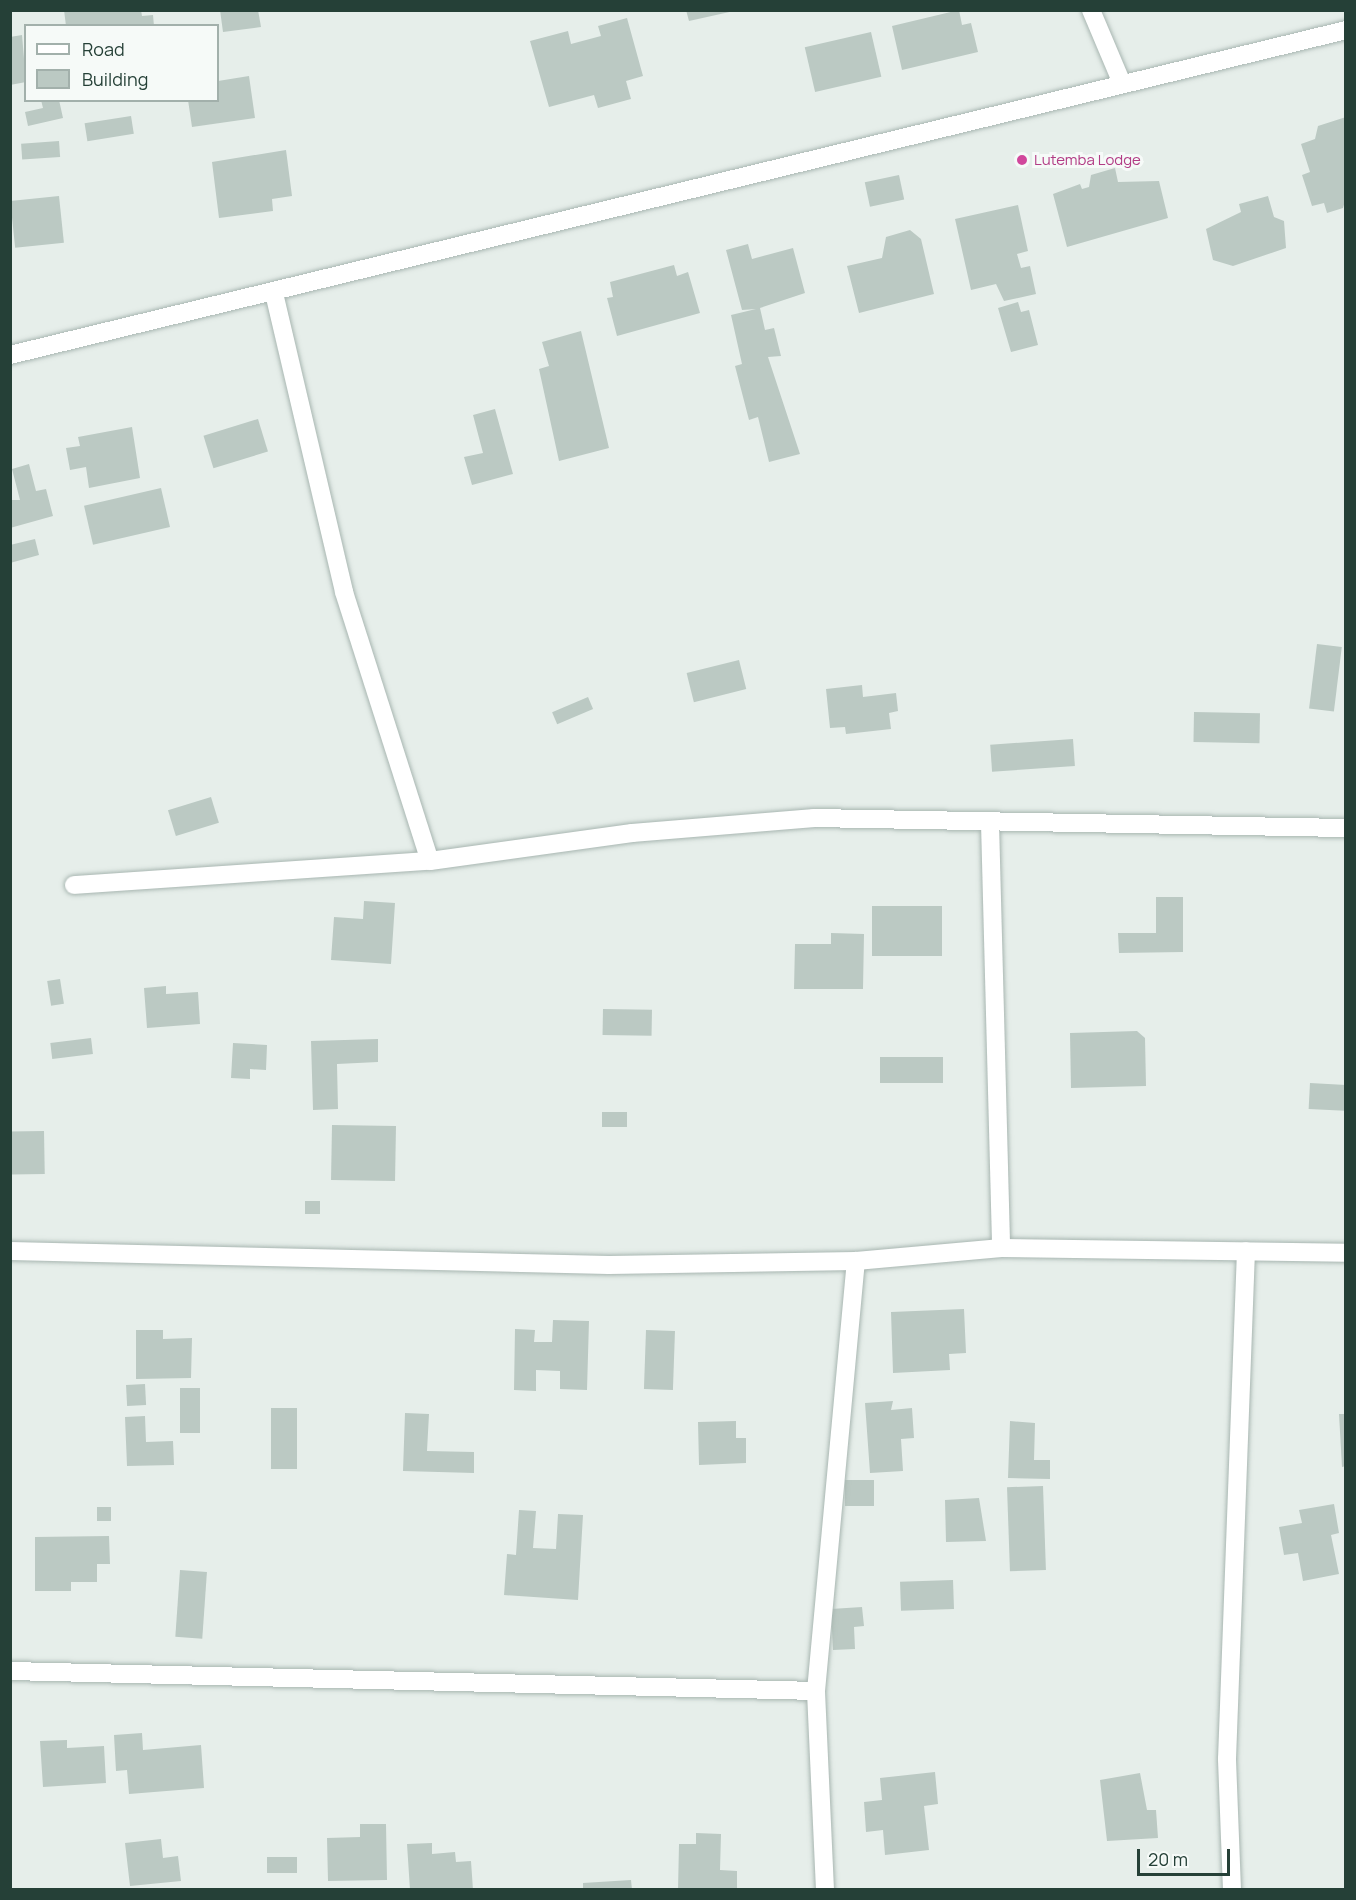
<!DOCTYPE html>
<html>
<head>
<meta charset="utf-8">
<style>
  body { margin:0 }
  #map { position:relative; width:1356px; height:1900px; overflow:hidden; background:#e6eeea; font-family:Manrope,sans-serif }
  div>[style] { position:absolute }
  .building>* { inset:0; background:#bbc9c3; transform-origin:0 0 }
  .roads { filter:drop-shadow(0 0 2px #a8b6b1) drop-shadow(0 0 2px #a8b6b1) }
  .minor>* { height:18px; margin:-9px; padding:0 9px; transform-origin:9px; border-radius:9px; background:#fff }
  .dots>* { width:16px; height:16px; translate:-50% -50%; box-sizing:border-box; border:3px solid #f6faf8; border-radius:50% }
  span { translate:-50% -50%; white-space:nowrap; text-align:center; line-height:1.15; -webkit-text-stroke:6px #f6faf8; paint-order:stroke }
  .hotel-label { font-size:15px; color:#b23c85 }
  .left { translate:0 -50%; text-align:left }
  .frame { position:absolute; inset:0; border:12px solid #254037; pointer-events:none }
  .legend { position:absolute; left:24px; top:24px; width:195px; height:78px; box-sizing:border-box; background:#f6faf8; border:2px solid #a2b0ab; margin:0; padding:8px 10px; list-style:none; font-size:18px; color:#254037 }
  .legend li { display:flex; align-items:center; gap:12px; height:30px }
  .legend b { width:30px; border:2px solid #a2b0ab }
  .scale { position:absolute; left:1137px; top:1849px; width:93px; height:27px; box-sizing:border-box; border:3px solid #254037; border-top:0; padding-left:8px; font-size:18px; line-height:21px; white-space:nowrap; color:#254037; -webkit-text-stroke:4px #f6faf8; paint-order:stroke }
</style>
</head>
<body>
<div id="map">
  <div class="building">
    <i style="clip-path:polygon(64px 10px,141px 10px,142px 16px,153px 15px,154px 26px,66px 26px)"></i>
    <i style="clip-path:polygon(220px 10px,258px 10px,261px 27px,223px 32px)"></i>
    <i style="clip-path:polygon(686px 10px,734px 10px,734px 11px,689px 21px)"></i>
    <i style="clip-path:polygon(959px 10px,962px 25px,971px 23px,978px 52px,902px 70px,892px 26px)"></i>
    <i style="clip-path:polygon(627px 18px,643px 76px,626px 81px,631px 99px,598px 108px,594px 95px,549px 107px,530px 41px,568px 31px,571px 44px,601px 36px,598px 26px)"></i>
    <i style="left:871px;top:32px;width:46px;height:68px;rotate:77deg"></i>
    <i style="clip-path:polygon(22px 35px,26px 82px,10px 85px,10px 37px)"></i>
    <i style="clip-path:polygon(249px 76px,255px 118px,192px 127px,188px 100px,218px 100px,218px 81px)"></i>
    <i style="clip-path:polygon(41px 100px,59px 100px,63px 118px,28px 126px,25px 112px,43px 108px)"></i>
    <i style="left:131px;top:116px;width:18px;height:47px;rotate:81deg"></i>
    <i style="clip-path:polygon(1346px 117px,1346px 198px,1343px 208px,1327px 213px,1324px 203px,1312px 206px,1302px 175px,1310px 172px,1301px 144px,1315px 139px,1318px 126px)"></i>
    <i style="left:59px;top:141px;width:16px;height:38px;rotate:86deg"></i>
    <i style="clip-path:polygon(286px 150px,292px 196px,272px 199px,273px 211px,219px 218px,212px 162px)"></i>
    <i style="clip-path:polygon(1115px 168px,1118px 182px,1159px 181px,1168px 218px,1067px 247px,1053px 194px,1080px 184px,1082px 189px,1089px 187px,1091px 175px)"></i>
    <i style="left:899px;top:175px;width:25px;height:35px;rotate:78deg"></i>
    <i style="left:59px;top:196px;width:47px;height:49px;rotate:84deg"></i>
    <i style="clip-path:polygon(1268px 196px,1274px 217px,1284px 221px,1286px 248px,1233px 266px,1213px 260px,1206px 229px,1241px 212px,1239px 204px)"></i>
    <i style="clip-path:polygon(1018px 205px,1028px 251px,1017px 254px,1021px 268px,1030px 266px,1036px 294px,1004px 301px,996px 284px,971px 290px,955px 219px)"></i>
    <i style="clip-path:polygon(910px 230px,921px 239px,934px 294px,859px 313px,847px 266px,882px 258px,886px 237px)"></i>
    <i style="clip-path:polygon(748px 244px,752px 259px,793px 248px,805px 293px,760px 308px,765px 330px,774px 328px,781px 356px,768px 357px,800px 454px,769px 462px,758px 417px,749px 420px,735px 366px,742px 364px,731px 315px,756px 309px,742px 310px,726px 250px)"></i>
    <i style="clip-path:polygon(674px 265px,677px 276px,688px 272px,700px 313px,617px 336px,607px 298px,613px 297px,610px 282px)"></i>
    <i style="clip-path:polygon(1018px 302px,1021px 312px,1029px 310px,1038px 345px,1011px 352px,998px 308px)"></i>
    <i style="clip-path:polygon(581px 331px,609px 448px,559px 461px,539px 369px,549px 366px,542px 342px)"></i>
    <i style="clip-path:polygon(495px 409px,513px 474px,472px 485px,464px 457px,483px 453px,473px 415px)"></i>
    <i style="left:258px;top:419px;width:34px;height:57px;rotate:73deg"></i>
    <i style="clip-path:polygon(132px 427px,140px 478px,89px 488px,86px 467px,70px 470px,66px 448px,80px 446px,78px 437px)"></i>
    <i style="clip-path:polygon(29px 464px,36px 491px,46px 489px,53px 516px,10px 528px,10px 500px,20px 500px,12px 469px)"></i>
    <i style="left:161px;top:488px;width:40px;height:79px;rotate:77deg"></i>
    <i style="clip-path:polygon(35px 539px,39px 555px,10px 563px,10px 545px)"></i>
    <i style="left:1317px;top:644px;width:25px;height:65px;rotate:7deg"></i>
    <i style="left:739px;top:660px;width:30px;height:54px;rotate:76deg"></i>
    <i style="clip-path:polygon(862px 685px,863px 697px,896px 693px,898px 711px,889px 713px,891px 729px,846px 734px,845px 727px,830px 728px,826px 689px)"></i>
    <i style="left:588px;top:697px;width:13px;height:39px;rotate:67deg"></i>
    <i style="left:1194px;top:712px;width:66px;height:30px;rotate:1deg"></i>
    <i style="left:1073px;top:739px;width:27px;height:83px;rotate:86deg"></i>
    <i style="left:211px;top:797px;width:27px;height:45px;rotate:73deg"></i>
    <i style="clip-path:polygon(1156px 897px,1183px 897px,1183px 952px,1119px 953px,1118px 933px,1156px 933px)"></i>
    <i style="clip-path:polygon(364px 901px,395px 903px,391px 964px,331px 960px,334px 917px,363px 919px)"></i>
    <i style="left:942px;top:906px;width:50px;height:70px;rotate:90deg"></i>
    <i style="clip-path:polygon(831px 933px,864px 934px,863px 989px,794px 989px,795px 944px,831px 944px)"></i>
    <i style="left:60px;top:979px;width:25px;height:13px;rotate:81deg"></i>
    <i style="clip-path:polygon(166px 986px,166px 994px,198px 992px,200px 1024px,147px 1028px,144px 988px)"></i>
    <i style="left:603px;top:1009px;width:49px;height:26px;rotate:1deg"></i>
    <i style="clip-path:polygon(1137px 1031px,1145px 1038px,1146px 1086px,1071px 1088px,1070px 1033px)"></i>
    <i style="left:91px;top:1038px;width:16px;height:41px;rotate:83deg"></i>
    <i style="clip-path:polygon(378px 1039px,378px 1062px,337px 1064px,338px 1109px,313px 1110px,311px 1041px)"></i>
    <i style="clip-path:polygon(233px 1043px,267px 1045px,266px 1070px,250px 1069px,250px 1079px,231px 1078px)"></i>
    <i style="left:880px;top:1057px;width:63px;height:26px"></i>
    <i style="left:1310px;top:1083px;width:36px;height:26px;rotate:3deg"></i>
    <i style="left:602px;top:1112px;width:25px;height:15px"></i>
    <i style="left:332px;top:1125px;width:64px;height:55px;rotate:1deg"></i>
    <i style="left:44px;top:1131px;width:43px;height:34px;rotate:89deg"></i>
    <i style="left:305px;top:1201px;width:15px;height:13px"></i>
    <i style="clip-path:polygon(964px 1309px,966px 1353px,949px 1354px,950px 1370px,893px 1373px,891px 1312px)"></i>
    <i style="clip-path:polygon(553px 1320px,589px 1321px,587px 1390px,560px 1389px,560px 1371px,536px 1370px,536px 1391px,514px 1390px,515px 1329px,535px 1330px,534px 1342px,552px 1342px)"></i>
    <i style="clip-path:polygon(136px 1330px,163px 1330px,163px 1339px,192px 1338px,191px 1378px,136px 1379px)"></i>
    <i style="left:646px;top:1330px;width:29px;height:59px;rotate:2deg"></i>
    <i style="left:145px;top:1384px;width:21px;height:19px;rotate:87deg"></i>
    <i style="left:180px;top:1388px;width:20px;height:45px"></i>
    <i style="clip-path:polygon(893px 1401px,891px 1410px,912px 1408px,914px 1438px,901px 1439px,903px 1471px,870px 1473px,865px 1403px)"></i>
    <i style="left:271px;top:1408px;width:26px;height:61px"></i>
    <i style="clip-path:polygon(405px 1413px,429px 1414px,427px 1451px,474px 1452px,474px 1473px,403px 1471px)"></i>
    <i style="clip-path:polygon(1339px 1414px,1346px 1414px,1346px 1466px,1342px 1467px)"></i>
    <i style="clip-path:polygon(145px 1416px,146px 1442px,173px 1441px,174px 1465px,127px 1466px,125px 1417px)"></i>
    <i style="clip-path:polygon(736px 1421px,736px 1438px,746px 1438px,746px 1463px,699px 1465px,698px 1422px)"></i>
    <i style="clip-path:polygon(1010px 1421px,1035px 1423px,1034px 1460px,1050px 1460px,1050px 1479px,1008px 1478px)"></i>
    <i style="left:845px;top:1480px;width:29px;height:26px"></i>
    <i style="left:1043px;top:1486px;width:84px;height:36px;rotate:88deg"></i>
    <i style="clip-path:polygon(979px 1498px,986px 1541px,946px 1542px,945px 1500px)"></i>
    <i style="clip-path:polygon(1334px 1504px,1339px 1533px,1331px 1535px,1339px 1574px,1303px 1581px,1298px 1553px,1284px 1555px,1279px 1527px,1302px 1523px,1299px 1510px)"></i>
    <i style="left:111px;top:1507px;width:14px;height:14px;rotate:90deg"></i>
    <i style="clip-path:polygon(519px 1510px,536px 1511px,533px 1548px,556px 1549px,558px 1514px,583px 1515px,578px 1600px,504px 1595px,507px 1554px,516px 1555px)"></i>
    <i style="clip-path:polygon(109px 1536px,110px 1564px,97px 1564px,97px 1582px,71px 1582px,71px 1591px,35px 1591px,35px 1537px)"></i>
    <i style="left:180px;top:1570px;width:27px;height:67px;rotate:4deg"></i>
    <i style="left:953px;top:1580px;width:29px;height:53px;rotate:88deg"></i>
    <i style="clip-path:polygon(862px 1607px,864px 1626px,854px 1627px,855px 1649px,833px 1650px,831px 1609px)"></i>
    <i style="clip-path:polygon(142px 1733px,143px 1750px,201px 1745px,204px 1788px,129px 1794px,127px 1770px,116px 1771px,114px 1735px)"></i>
    <i style="clip-path:polygon(67px 1740px,67px 1748px,104px 1746px,106px 1783px,43px 1787px,40px 1741px)"></i>
    <i style="clip-path:polygon(935px 1772px,938px 1804px,924px 1806px,929px 1850px,885px 1855px,883px 1830px,866px 1832px,864px 1802px,882px 1800px,880px 1778px)"></i>
    <i style="clip-path:polygon(1140px 1773px,1147px 1810px,1156px 1810px,1158px 1838px,1107px 1841px,1100px 1780px)"></i>
    <i style="clip-path:polygon(360px 1824px,386px 1824px,387px 1880px,328px 1881px,327px 1838px,360px 1837px)"></i>
    <i style="clip-path:polygon(696px 1833px,721px 1834px,720px 1870px,737px 1871px,737px 1890px,678px 1890px,679px 1844px,696px 1844px)"></i>
    <i style="clip-path:polygon(161px 1839px,163px 1858px,178px 1856px,181px 1881px,130px 1886px,125px 1843px)"></i>
    <i style="clip-path:polygon(432px 1843px,432px 1854px,455px 1852px,456px 1862px,471px 1861px,473px 1890px,410px 1890px,407px 1844px)"></i>
    <i style="left:267px;top:1857px;width:30px;height:16px"></i>
    <i style="clip-path:polygon(631px 1880px,632px 1890px,583px 1890px,583px 1883px)"></i>
  </div>
  <div class="roads">
    <div class="minor">
      <i style="left:1091px;top:10px;width:77px;rotate:67.1deg"></i>
      <i style="left:274px;top:293px;width:307px;rotate:76.8deg"></i>
      <i style="left:344px;top:592px;width:282px;rotate:72.3deg"></i>
      <i style="left:10px;top:355px;width:1375px;rotate:-13.67deg"></i>
      <i style="left:990px;top:823px;width:425px;rotate:88.5deg"></i>
      <i style="left:74px;top:885px;width:357px;rotate:-3.9deg"></i>
      <i style="left:430px;top:861px;width:204px;rotate:-7.9deg"></i>
      <i style="left:632px;top:833px;width:183px;rotate:-4.7deg"></i>
      <i style="left:814px;top:818px;width:532px;rotate:1.08deg"></i>
      <i style="left:10px;top:1251px;width:599px;rotate:1.34deg"></i>
      <i style="left:609px;top:1265px;width:247px;rotate:-0.9deg"></i>
      <i style="left:856px;top:1261px;width:146px;rotate:-5.1deg"></i>
      <i style="left:1001px;top:1248px;width:345px;rotate:0.8deg"></i>
      <i style="left:10px;top:1671px;width:806px;rotate:1.42deg"></i>
      <i style="left:825px;top:1890px;width:199px;rotate:-92.6deg"></i>
      <i style="left:816px;top:1691px;width:432px;rotate:-84.7deg"></i>
      <i style="left:1232px;top:1890px;width:131px;rotate:-92.2deg"></i>
      <i style="left:1227px;top:1759px;width:508px;rotate:-87.86deg"></i>
    </div>
  </div>
  <div class="dots">
    <i style="left:1022px;top:160px;background:#d1479c"></i>
  </div>
  <div class="hotel-label">
    <span class="left" style="left:1034px;top:160px">Lutemba Lodge</span>
  </div>
  <div class="frame"></div>
  <ul class="legend">
  <li><b style="height:8px;background:#fff"></b>Road</li>
  <li><b style="height:16px;background:#bbc9c3"></b>Building</li>
  </ul>
  <div class="scale">20 m</div>
</div>
</body>
</html>
